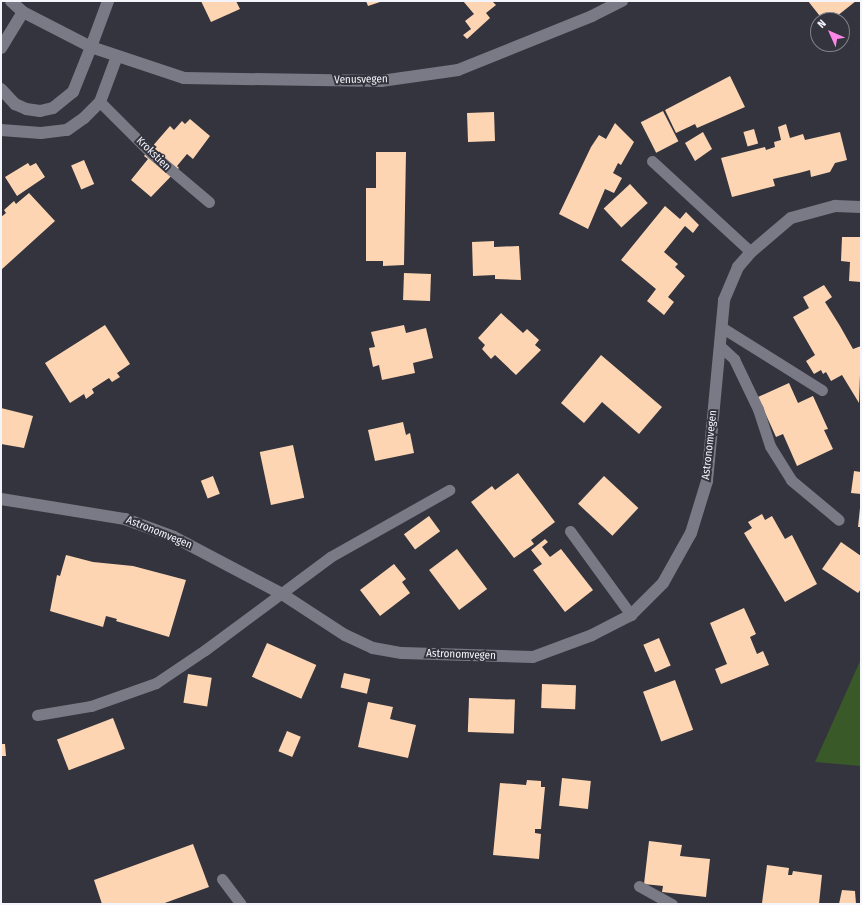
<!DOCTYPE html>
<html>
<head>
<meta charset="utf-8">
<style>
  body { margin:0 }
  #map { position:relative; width:862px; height:905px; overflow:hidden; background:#33343d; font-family:"Fira Sans Condensed",sans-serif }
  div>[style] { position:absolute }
  .green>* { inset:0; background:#3a5929 }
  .building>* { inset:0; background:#fed5b3; transform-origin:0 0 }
  .service>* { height:11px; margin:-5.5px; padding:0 5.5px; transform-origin:5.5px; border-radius:5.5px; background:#797a85 }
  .minor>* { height:12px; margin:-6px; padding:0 6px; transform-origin:6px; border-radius:6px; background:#797a85 }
  .tertiary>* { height:12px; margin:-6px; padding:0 6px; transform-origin:6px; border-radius:6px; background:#797a85 }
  span { translate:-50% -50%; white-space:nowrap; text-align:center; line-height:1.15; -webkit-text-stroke:4px #33343d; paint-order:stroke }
  .street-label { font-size:11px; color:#f4f4fb }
  .frame { position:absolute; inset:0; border:2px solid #f4f4fb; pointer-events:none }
  .north { position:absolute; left:810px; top:12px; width:40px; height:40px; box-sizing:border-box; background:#33343d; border:1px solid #808189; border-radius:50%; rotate:315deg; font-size:11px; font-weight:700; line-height:16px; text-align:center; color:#f4f4fb }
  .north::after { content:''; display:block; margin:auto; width:14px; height:18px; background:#fb86e5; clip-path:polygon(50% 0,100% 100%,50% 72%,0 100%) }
</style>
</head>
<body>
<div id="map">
  <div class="green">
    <i style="clip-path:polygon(861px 659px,861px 766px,815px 762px)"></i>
  </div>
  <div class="building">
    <i style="clip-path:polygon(201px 1px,236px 1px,240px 9px,211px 22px)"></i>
    <i style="clip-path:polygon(366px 1px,383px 1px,368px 6px)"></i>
    <i style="clip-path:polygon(463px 1px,492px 1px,496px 5px,486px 13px,490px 18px,467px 39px,463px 35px,471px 29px,465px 21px,474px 14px)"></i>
    <i style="clip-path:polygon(808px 1px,856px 1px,832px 20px,823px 20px)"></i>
    <i style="clip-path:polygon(730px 76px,745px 107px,697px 128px,695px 124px,676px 133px,665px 110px)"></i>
    <i style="left:663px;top:111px;width:34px;height:25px;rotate:63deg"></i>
    <i style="left:494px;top:112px;width:29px;height:27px;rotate:88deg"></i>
    <i style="clip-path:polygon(190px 119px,210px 136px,193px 159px,187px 154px,177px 166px,179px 168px,151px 197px,131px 180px,148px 159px,144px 156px,170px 126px,174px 130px,182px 121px,185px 124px)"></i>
    <i style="clip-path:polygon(615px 123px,634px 142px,621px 165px,618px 163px,613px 173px,622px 178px,614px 193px,605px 189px,588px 229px,559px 214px,591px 147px,599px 135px,606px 139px)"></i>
    <i style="clip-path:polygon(786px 124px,790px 138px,803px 134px,805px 140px,840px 132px,847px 160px,835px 163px,830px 172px,811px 177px,810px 170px,799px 173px,773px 179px,775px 186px,732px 197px,721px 158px,765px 147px,766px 150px,775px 147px,774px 142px,781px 140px,778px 127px)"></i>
    <i style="left:754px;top:129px;width:15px;height:11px;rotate:74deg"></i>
    <i style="clip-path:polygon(703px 132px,712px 149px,695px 161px,685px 143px)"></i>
    <i style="clip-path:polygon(376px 152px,406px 152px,404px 265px,383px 266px,383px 261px,366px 261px,366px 188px,376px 188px)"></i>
    <i style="left:84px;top:160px;width:26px;height:14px;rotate:67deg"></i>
    <i style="clip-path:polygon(28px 163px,30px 166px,36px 163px,45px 177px,17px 196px,5px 177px)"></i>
    <i style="left:630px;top:184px;width:26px;height:36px;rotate:47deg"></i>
    <i style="clip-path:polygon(29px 193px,55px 221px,1px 270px,1px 217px,6px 213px,4px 210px,14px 201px,16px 204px)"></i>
    <i style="clip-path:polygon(665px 206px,680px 219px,686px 212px,699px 225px,693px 233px,685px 226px,664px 252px,678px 264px,675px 267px,685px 276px,668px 297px,674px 302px,664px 315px,647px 301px,656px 289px,621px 260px)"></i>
    <i style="clip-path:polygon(842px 237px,861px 237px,861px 282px,849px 281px,850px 262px,841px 261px)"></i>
    <i style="clip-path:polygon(494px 241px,494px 247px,519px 246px,521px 280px,495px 279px,495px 275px,473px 276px,472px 242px)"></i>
    <i style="left:404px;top:273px;width:27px;height:27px;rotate:2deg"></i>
    <i style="clip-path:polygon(824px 285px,832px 297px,825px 302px,840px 326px,853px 349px,861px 346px,859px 403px,842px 375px,831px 381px,826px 372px,823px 374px,821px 370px,814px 374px,806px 361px,815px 355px,793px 317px,809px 308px,803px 297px)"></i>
    <i style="clip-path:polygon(501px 313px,523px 333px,527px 329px,539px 340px,535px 345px,541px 350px,516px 375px,495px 355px,491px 359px,482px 349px,485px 345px,478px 338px)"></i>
    <i style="clip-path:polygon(105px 325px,130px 364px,117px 373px,120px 377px,112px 382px,109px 378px,92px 389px,94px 393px,86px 399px,84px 394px,70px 403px,45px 363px)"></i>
    <i style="clip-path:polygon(404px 325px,406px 333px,426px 328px,433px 358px,413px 363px,415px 373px,382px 380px,379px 365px,373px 367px,369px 348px,375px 347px,371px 332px)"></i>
    <i style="clip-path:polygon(601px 355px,662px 407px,639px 434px,602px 402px,584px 423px,561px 403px)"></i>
    <i style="clip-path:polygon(789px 383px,798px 403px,813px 396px,828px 429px,824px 430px,833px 449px,797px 466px,783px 434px,776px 437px,758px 397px)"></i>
    <i style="clip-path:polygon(1px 408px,33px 416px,24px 448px,1px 444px)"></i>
    <i style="clip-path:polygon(403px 422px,406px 435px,410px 433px,414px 453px,375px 461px,368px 430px)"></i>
    <i style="left:293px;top:445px;width:54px;height:34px;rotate:78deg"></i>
    <i style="clip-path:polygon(854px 471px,861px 472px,861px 494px,851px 493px)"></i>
    <i style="clip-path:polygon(518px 473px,555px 522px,531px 540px,534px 544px,514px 558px,471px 502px,492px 486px,495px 490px)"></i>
    <i style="left:213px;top:476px;width:19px;height:13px;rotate:69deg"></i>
    <i style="left:604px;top:476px;width:47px;height:38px;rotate:43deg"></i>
    <i style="clip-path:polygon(860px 508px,861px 508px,861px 527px,858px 527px)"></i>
    <i style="clip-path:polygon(762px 514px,765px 520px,772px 516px,785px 539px,792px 535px,817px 584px,785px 602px,744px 533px,752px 528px,748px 522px)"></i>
    <i style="left:429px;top:516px;width:19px;height:31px;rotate:54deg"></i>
    <i style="clip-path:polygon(545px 539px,548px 542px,542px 547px,550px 557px,561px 549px,593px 590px,565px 612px,533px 570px,542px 564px,531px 550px)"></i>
    <i style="clip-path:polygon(841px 542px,861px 556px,861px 589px,858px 593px,822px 569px)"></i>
    <i style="left:457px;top:549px;width:50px;height:35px;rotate:53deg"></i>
    <i style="clip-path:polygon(66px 555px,93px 562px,133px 566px,186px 580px,169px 637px,116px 621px,117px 619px,106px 616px,103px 627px,50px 611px,57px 575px,60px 576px)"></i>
    <i style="clip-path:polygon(394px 564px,406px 579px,402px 582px,410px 593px,380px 616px,360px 590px)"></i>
    <i style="clip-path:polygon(744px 608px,756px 634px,750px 637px,757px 654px,763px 651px,769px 665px,721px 684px,715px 669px,727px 664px,710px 623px)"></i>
    <i style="left:659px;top:638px;width:30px;height:17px;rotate:67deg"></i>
    <i style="left:267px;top:643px;width:54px;height:37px;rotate:24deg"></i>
    <i style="left:344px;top:673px;width:27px;height:15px;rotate:13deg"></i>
    <i style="left:188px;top:674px;width:24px;height:29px;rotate:9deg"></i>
    <i style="left:675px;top:680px;width:53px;height:34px;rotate:70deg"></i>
    <i style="left:542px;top:684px;width:34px;height:24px;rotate:2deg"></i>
    <i style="left:469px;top:698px;width:46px;height:34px;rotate:2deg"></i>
    <i style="clip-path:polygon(368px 702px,393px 707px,390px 719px,416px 725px,408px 758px,358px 747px)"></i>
    <i style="left:113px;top:718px;width:33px;height:60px;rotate:69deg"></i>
    <i style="left:287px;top:731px;width:15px;height:22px;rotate:23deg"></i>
    <i style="clip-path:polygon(1px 744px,5px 744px,6px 756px,1px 756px)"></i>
    <i style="left:562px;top:778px;width:29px;height:28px;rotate:6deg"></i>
    <i style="clip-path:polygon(527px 780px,541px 781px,541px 787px,545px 787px,541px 829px,535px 829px,535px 833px,541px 834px,539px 859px,493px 855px,500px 783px,526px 785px)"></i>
    <i style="clip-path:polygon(649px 841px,682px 845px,680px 856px,710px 859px,706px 897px,662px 892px,663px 886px,644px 884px)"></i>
    <i style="clip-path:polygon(193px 844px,209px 887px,162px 904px,102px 904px,94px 880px)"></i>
    <i style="clip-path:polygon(767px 865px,789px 868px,788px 875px,792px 875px,793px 871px,822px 875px,819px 904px,762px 903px)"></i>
    <i style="clip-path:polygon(842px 890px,855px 891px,856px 904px,839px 904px)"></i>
  </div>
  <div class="service">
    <i style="left:100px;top:102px;width:72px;rotate:45deg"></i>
    <i style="left:151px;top:153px;width:76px;rotate:40.2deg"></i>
    <i style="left:652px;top:161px;width:134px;rotate:42.6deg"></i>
    <i style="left:721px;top:327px;width:119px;rotate:32deg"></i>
    <i style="left:719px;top:345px;width:21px;rotate:43deg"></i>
    <i style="left:734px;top:359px;width:55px;rotate:64.4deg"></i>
    <i style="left:758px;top:409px;width:39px;rotate:72deg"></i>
    <i style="left:770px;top:446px;width:40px;rotate:58deg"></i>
    <i style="left:791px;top:480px;width:62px;rotate:39.8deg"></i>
    <i style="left:570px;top:531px;width:104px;rotate:54deg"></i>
    <i style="left:37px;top:715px;width:55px;rotate:-9.5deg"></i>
    <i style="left:91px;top:706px;width:69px;rotate:-19.5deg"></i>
    <i style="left:156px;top:683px;width:59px;rotate:-34deg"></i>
    <i style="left:205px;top:650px;width:156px;rotate:-36.6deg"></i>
    <i style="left:330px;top:557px;width:137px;rotate:-29.4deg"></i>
    <i style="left:222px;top:879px;width:31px;rotate:53deg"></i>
    <i style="left:639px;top:886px;width:38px;rotate:29deg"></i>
  </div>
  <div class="minor">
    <i style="left:91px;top:47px;width:49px;rotate:-69.7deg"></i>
    <i style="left:1px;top:130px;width:40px;rotate:4.3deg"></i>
    <i style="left:41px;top:133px;width:26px;rotate:-7deg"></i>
    <i style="left:67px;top:130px;width:21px;rotate:-35deg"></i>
    <i style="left:84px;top:118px;width:23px;rotate:-45deg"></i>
    <i style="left:100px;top:102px;width:49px;rotate:-69.7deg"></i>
    <i style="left:1px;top:499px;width:126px;rotate:9.2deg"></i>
    <i style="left:125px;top:519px;width:52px;rotate:20.2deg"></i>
    <i style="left:174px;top:537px;width:122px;rotate:27.8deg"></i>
    <i style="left:282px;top:594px;width:75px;rotate:33.1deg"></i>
    <i style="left:345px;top:635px;width:31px;rotate:25deg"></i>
    <i style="left:373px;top:648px;width:29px;rotate:10deg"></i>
    <i style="left:402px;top:653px;width:131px;rotate:1.7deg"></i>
    <i style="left:533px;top:657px;width:63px;rotate:-20.4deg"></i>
    <i style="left:592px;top:635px;width:44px;rotate:-27.1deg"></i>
    <i style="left:631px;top:615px;width:45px;rotate:-45deg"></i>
    <i style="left:663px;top:583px;width:57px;rotate:-60.8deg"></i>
    <i style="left:691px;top:533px;width:54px;rotate:-72.9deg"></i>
    <i style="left:707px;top:481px;width:182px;rotate:-84.6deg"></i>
    <i style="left:724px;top:300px;width:36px;rotate:-67deg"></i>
    <i style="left:738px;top:267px;width:20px;rotate:-49deg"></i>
    <i style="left:751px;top:252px;width:52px;rotate:-40.4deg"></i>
    <i style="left:791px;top:218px;width:46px;rotate:-15.3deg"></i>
    <i style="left:835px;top:206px;width:26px;rotate:2deg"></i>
  </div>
  <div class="tertiary">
    <i style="left:11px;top:1px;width:16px;rotate:43deg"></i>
    <i style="left:23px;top:12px;width:76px;rotate:27.2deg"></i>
    <i style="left:91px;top:47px;width:98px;rotate:18.4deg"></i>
    <i style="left:184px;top:78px;width:197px;rotate:0.9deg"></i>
    <i style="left:381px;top:81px;width:78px;rotate:-8.1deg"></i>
    <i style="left:458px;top:70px;width:144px;rotate:-21.9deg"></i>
    <i style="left:592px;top:16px;width:34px;rotate:-27deg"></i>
    <i style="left:1px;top:48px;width:42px;rotate:-58.6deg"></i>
    <i style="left:1px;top:89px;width:21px;rotate:47deg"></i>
    <i style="left:15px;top:104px;width:12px;rotate:24deg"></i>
    <i style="left:26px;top:109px;width:14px;rotate:8deg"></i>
    <i style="left:40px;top:111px;width:13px;rotate:-13deg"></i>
    <i style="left:53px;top:108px;width:26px;rotate:-39deg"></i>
    <i style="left:73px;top:92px;width:48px;rotate:-68.2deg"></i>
  </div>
  <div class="street-label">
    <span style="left:361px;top:80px;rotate:-1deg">Venusvegen</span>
    <span style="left:153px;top:154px;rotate:44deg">Krokstien</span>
    <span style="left:710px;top:445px;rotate:-84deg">Astronomvegen</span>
    <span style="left:159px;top:533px;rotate:22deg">Astronomvegen</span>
    <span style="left:461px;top:655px;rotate:2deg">Astronomvegen</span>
  </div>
  <div class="frame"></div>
  <div class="north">N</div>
</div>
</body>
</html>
